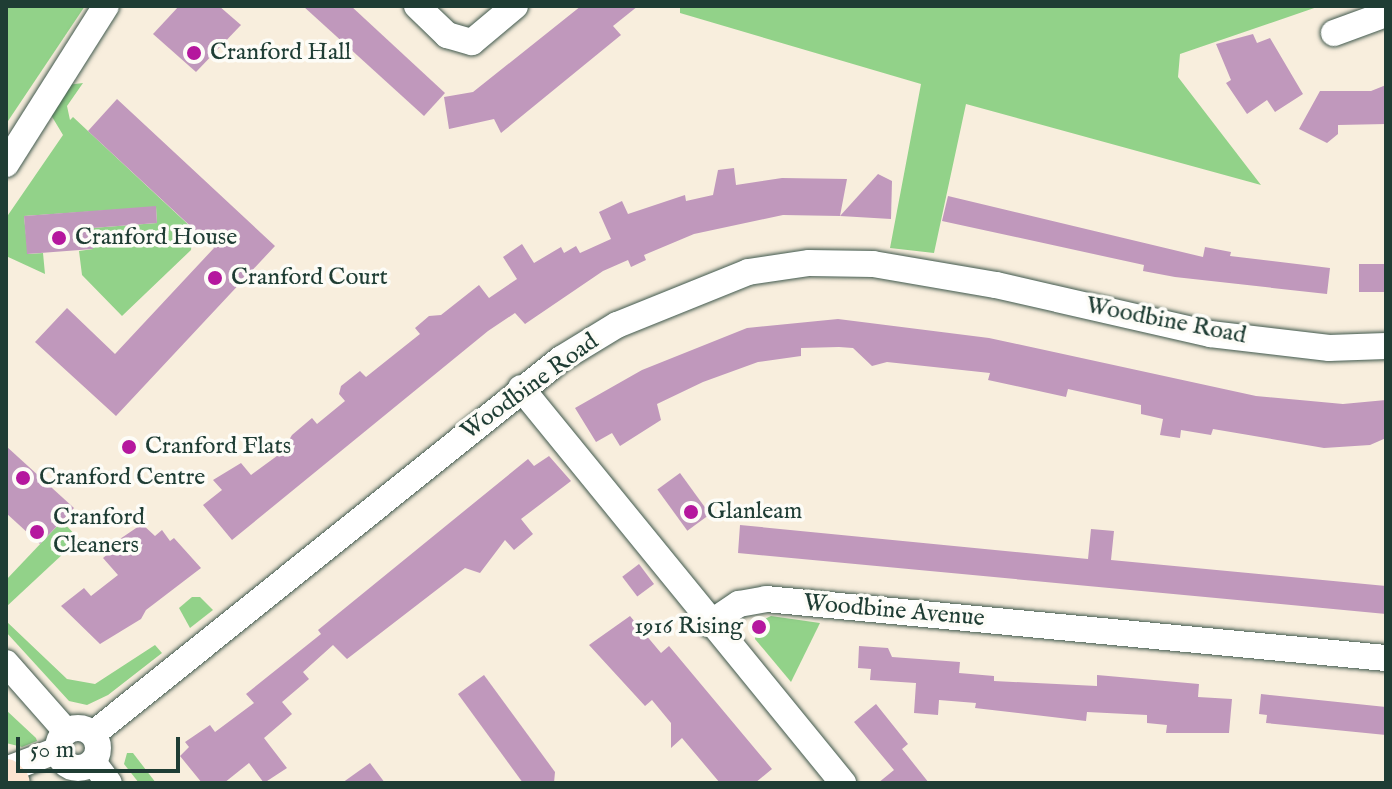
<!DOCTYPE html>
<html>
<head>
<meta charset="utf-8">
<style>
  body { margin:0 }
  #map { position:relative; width:1392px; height:789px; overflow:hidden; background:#f8eedd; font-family:"IM FELL English",serif }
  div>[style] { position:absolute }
  .green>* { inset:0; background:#92d289 }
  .building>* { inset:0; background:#c098bc; transform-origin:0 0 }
  .roads { filter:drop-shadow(0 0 2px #40584d) drop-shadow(0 0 2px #40584d) }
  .street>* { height:26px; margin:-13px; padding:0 13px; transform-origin:13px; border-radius:13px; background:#fff }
  .street>.ring { margin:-13px; padding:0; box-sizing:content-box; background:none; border:26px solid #fff; border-radius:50% }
  .secondary>* { height:36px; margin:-18px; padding:0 18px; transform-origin:18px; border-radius:18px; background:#fde4d0 }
  .dots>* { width:22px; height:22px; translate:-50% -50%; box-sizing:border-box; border:4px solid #fdfcf7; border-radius:50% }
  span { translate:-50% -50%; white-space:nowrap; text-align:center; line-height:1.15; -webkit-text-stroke:7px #fdfcf7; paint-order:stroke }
  .poi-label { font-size:24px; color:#1f3d34 }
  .left { translate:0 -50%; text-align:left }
  .right { translate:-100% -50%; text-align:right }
  .street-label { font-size:24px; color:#1f3d34 }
  .frame { position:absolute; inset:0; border:8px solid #1f3d34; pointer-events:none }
  .scale { position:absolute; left:16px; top:737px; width:164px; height:36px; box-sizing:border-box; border:4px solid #1f3d34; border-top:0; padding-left:10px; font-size:24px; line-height:28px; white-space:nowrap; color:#1f3d34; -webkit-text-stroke:6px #fdfcf7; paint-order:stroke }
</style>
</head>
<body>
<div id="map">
  <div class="green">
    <i style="clip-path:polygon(6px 6px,85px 6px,6px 124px)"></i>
    <i style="clip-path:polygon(680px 6px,1320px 6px,1180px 54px,1178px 77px,1261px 185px,966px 104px,934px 253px,890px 248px,921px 84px,680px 13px)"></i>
    <i style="clip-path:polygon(83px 83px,67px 106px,70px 120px,73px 117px,193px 229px,191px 250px,122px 316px,82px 275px,79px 251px,93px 249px,92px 228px,157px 223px,156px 207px,24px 216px,28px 254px,43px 253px,45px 274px,6px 256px,6px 218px,63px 135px,48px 110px,67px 85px)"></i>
    <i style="clip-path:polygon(62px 521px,79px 539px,6px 607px,6px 580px)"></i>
    <i style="clip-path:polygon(192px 597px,200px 597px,213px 610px,190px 628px,179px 608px)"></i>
    <i style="clip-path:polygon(771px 616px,820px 623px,791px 682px,755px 639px,756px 623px)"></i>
    <i style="clip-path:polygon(6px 621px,67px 679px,95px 684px,155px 645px,162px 653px,108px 695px,87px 705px,69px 701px,6px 632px)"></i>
    <i style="clip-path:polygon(6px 710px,36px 738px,37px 741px,22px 747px,6px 743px)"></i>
    <i style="clip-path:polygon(127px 753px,133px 753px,156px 783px,139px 783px,124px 764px)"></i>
  </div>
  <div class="building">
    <i style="clip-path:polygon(179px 6px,219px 6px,241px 25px,196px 72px,153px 34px)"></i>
    <i style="clip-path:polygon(303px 6px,351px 6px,445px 93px,424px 116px)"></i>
    <i style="clip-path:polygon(581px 6px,638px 6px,613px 26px,621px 35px,501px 133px,494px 119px,449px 129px,444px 97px,473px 92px)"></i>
    <i style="clip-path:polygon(1253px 34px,1257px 43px,1270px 38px,1303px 94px,1275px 112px,1267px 100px,1247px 114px,1226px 83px,1231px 80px,1216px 44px)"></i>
    <i style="clip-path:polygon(1386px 85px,1386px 124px,1338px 125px,1338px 134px,1327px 143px,1299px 129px,1320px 91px,1371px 91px)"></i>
    <i style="clip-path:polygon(117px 99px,275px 246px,116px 416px,35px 342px,67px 308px,115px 354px,214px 248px,88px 131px)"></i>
    <i style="clip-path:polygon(734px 168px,736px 185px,782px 178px,847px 179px,840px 216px,783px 215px,694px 234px,644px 255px,646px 260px,631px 267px,628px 260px,603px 271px,525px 324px,515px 313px,488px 331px,232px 540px,203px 505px,222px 490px,213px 480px,241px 463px,251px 475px,281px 453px,292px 435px,312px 418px,317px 424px,345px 401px,339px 394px,341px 386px,360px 371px,366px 377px,420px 334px,415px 328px,429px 316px,441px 315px,479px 285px,489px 298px,517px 279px,503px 257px,522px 244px,534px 263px,561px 247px,564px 253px,576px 246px,580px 253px,611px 239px,599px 212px,622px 201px,628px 214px,685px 195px,686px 201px,713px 195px,718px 170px)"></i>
    <i style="clip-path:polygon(878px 174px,892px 181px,891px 219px,840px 216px)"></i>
    <i style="clip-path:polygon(948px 196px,1203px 257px,1205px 247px,1231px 252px,1230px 256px,1330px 268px,1327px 294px,1175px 277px,1143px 271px,1144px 265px,942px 221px)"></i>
    <i style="clip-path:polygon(156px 206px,157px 223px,92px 228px,93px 249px,27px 254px,24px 216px)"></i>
    <i style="left:1386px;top:264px;width:28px;height:27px;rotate:90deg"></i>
    <i style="clip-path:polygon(838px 319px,989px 338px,1256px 396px,1343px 404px,1386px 400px,1386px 438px,1370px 445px,1324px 448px,1213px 429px,1211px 435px,1181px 430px,1180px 438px,1160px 435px,1163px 419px,1141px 414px,1141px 405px,1068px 389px,1066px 397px,988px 380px,990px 373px,887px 362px,872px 366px,853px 348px,839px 347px,801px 348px,801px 356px,758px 362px,703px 382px,657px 404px,661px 420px,620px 446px,612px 433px,596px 442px,575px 408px,642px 370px,747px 328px)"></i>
    <i style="clip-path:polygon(6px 446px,74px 508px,40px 544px,6px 513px)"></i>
    <i style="clip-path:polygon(549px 456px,571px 481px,521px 519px,533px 534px,514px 550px,505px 540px,480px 573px,465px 568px,347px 659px,333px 645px,303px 672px,309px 679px,282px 702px,292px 714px,264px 738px,287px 768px,264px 783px,249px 763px,224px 783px,202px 783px,180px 756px,189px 747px,185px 742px,210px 725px,215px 732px,254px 703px,246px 694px,321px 634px,318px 630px,528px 459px,534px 466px)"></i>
    <i style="left:680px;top:473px;width:51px;height:28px;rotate:54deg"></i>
    <i style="clip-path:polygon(142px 524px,155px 536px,162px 530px,170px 541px,174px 538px,201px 568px,146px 610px,141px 619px,100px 644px,61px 606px,84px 588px,91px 596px,118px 575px,103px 558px,119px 545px,117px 541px)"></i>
    <i style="clip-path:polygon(740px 525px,1088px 559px,1091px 529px,1114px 531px,1111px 560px,1386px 586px,1386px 614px,738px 553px)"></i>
    <i style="left:639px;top:564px;width:25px;height:21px;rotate:53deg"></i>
    <i style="clip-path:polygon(630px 616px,661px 653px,669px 646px,772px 769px,755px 783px,720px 783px,682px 738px,671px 748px,671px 723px,652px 700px,645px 706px,589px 645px)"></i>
    <i style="clip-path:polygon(859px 646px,888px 648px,892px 657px,960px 662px,959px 673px,994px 676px,994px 681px,1097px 686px,1097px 675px,1199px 684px,1198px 697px,1232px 699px,1229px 733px,1166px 733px,1167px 725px,1147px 723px,1147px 715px,1087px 712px,1086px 721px,975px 708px,976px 703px,939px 700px,938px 715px,914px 713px,916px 683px,870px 680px,871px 669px,858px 668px)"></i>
    <i style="clip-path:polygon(484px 675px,555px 772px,554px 783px,523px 783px,458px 694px)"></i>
    <i style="clip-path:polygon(1261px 694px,1386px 707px,1386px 735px,1266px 723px,1267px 715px,1259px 714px)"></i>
    <i style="clip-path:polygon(876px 704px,908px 744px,902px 749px,929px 783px,878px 783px,894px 770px,854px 722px)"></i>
    <i style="clip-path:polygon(370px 763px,385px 783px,342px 783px)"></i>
  </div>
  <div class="roads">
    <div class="street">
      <i style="left:417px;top:6px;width:42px;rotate:44deg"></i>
      <i style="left:447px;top:35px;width:26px;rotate:16deg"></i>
      <i style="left:472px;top:42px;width:56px;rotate:-39.9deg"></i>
      <i style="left:1334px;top:33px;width:55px;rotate:-20.1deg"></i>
      <i style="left:6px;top:164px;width:187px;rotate:-57.7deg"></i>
      <i style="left:521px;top:388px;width:510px;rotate:50.81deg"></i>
      <i style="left:709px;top:624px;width:36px;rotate:-34deg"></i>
      <i style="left:739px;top:604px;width:27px;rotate:-10deg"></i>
      <i style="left:766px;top:599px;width:623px;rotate:5.44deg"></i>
      <i style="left:6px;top:663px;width:91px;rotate:48.6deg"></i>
      <i class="ring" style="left:58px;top:728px;width:14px;height:14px"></i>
      <i style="left:93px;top:734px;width:600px;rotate:-38.7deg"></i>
      <i style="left:561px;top:359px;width:66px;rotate:-31.3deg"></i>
      <i style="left:617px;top:325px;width:141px;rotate:-22deg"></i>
      <i style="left:748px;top:272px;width:62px;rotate:-8.4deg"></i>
      <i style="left:809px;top:263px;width:64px;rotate:0.9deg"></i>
      <i style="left:873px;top:264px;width:125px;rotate:9.7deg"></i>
      <i style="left:996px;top:285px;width:220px;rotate:12.9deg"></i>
      <i style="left:1210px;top:334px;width:120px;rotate:6.7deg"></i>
      <i style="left:1329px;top:348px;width:57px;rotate:-2deg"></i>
      <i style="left:93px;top:762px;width:26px;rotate:53deg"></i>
      <i style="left:6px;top:770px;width:56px;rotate:-21deg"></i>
    </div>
    <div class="secondary">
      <i style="left:6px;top:777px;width:8px;rotate:45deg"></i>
    </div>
  </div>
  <div class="dots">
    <i style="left:194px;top:53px;background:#b5179e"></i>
    <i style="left:59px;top:238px;background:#b5179e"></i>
    <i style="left:215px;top:278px;background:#b5179e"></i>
    <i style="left:129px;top:447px;background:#b5179e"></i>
    <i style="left:23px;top:478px;background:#b5179e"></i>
    <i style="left:691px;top:512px;background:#b5179e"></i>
    <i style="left:37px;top:532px;background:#b5179e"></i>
    <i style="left:759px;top:627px;background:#b5179e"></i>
  </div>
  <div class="poi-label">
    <span class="left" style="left:210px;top:53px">Cranford Hall</span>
    <span class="left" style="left:75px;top:238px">Cranford House</span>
    <span class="left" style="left:231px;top:278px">Cranford Court</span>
    <span class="left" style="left:145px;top:447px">Cranford Flats</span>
    <span class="left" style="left:39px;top:478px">Cranford Centre</span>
    <span class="left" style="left:707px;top:512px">Glanleam</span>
    <span class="left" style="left:53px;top:532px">Cranford<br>Cleaners</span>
    <span class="right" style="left:743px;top:627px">1916 Rising</span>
  </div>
  <div class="street-label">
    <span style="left:1166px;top:321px;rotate:11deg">Woodbine Road</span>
    <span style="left:530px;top:387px;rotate:-36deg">Woodbine Road</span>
    <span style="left:894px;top:611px;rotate:5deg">Woodbine Avenue</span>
  </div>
  <div class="frame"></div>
  <div class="scale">50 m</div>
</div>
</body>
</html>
